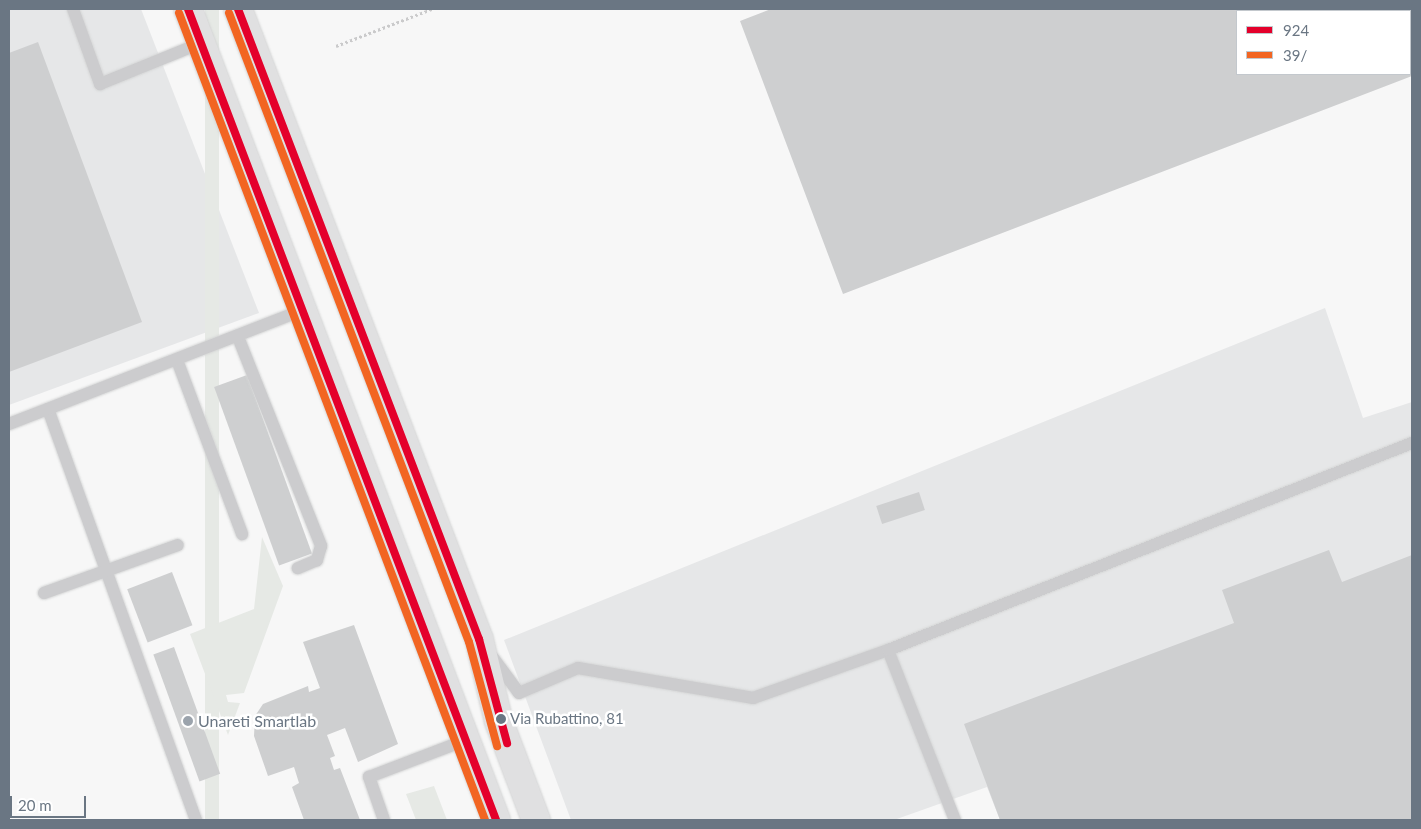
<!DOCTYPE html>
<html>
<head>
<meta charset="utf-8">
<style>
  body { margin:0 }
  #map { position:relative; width:1421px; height:829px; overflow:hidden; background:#f7f7f7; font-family:Lato,sans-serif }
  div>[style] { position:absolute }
  .built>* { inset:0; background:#e6e7e8 }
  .green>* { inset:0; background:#e6e9e5; transform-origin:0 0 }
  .building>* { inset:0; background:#cecfd0; transform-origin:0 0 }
  .path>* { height:3px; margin-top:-1.5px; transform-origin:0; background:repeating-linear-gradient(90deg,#cacacb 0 2.5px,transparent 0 5px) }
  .roads { filter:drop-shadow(0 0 1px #d4d5d5) drop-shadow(0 0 1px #d4d5d5) }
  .lane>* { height:12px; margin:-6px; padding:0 6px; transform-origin:6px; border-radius:6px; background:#ccccce }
  .secondary>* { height:28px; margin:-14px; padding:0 14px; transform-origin:14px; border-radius:14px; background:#e0e0e1 }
  .bus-1>* { height:8px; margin:-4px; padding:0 4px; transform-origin:4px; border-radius:4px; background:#e4002b }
  .bus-2>* { height:8px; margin:-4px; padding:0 4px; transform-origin:4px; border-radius:4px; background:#f26522 }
  .dots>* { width:14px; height:14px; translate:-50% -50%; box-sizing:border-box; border:2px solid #fff; border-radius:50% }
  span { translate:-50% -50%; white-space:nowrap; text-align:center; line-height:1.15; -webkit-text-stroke:5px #fff; paint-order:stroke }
  .bus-label { font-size:15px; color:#6a7683 }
  .left { translate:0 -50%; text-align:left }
  .poi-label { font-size:16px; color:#6a7683 }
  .frame { position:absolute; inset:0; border:10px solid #6a7683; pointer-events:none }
  .legend { position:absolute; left:1236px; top:10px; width:175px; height:65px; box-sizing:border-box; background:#fff; border:1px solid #c3c8cd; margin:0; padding:6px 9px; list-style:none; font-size:15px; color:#6a7683 }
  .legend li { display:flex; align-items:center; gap:10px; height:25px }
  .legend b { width:25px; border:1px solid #c3c8cd }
  .scale { position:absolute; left:10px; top:796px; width:76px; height:22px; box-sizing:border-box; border:2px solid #6a7683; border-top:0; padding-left:6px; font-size:15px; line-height:18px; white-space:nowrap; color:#6a7683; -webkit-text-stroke:4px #fff; paint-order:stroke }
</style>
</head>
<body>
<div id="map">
  <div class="built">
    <i style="clip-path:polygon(9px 9px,141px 9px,259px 313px,9px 405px)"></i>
    <i style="clip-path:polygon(1325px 308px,1363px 418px,1412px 402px,1412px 820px,1000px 820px,987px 787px,894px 820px,571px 820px,504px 640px)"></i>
  </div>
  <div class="green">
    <i style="left:205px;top:9px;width:14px;height:868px"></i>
    <i style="clip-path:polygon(262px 537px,283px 586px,244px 693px,226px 695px,228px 702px,240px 703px,228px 735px,190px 634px,254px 609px)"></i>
    <i style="clip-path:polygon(434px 786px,447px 820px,416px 820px,406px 794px)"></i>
  </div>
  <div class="building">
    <i style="clip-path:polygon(evenodd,771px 9px,1412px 9px,1412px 76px,843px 294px,740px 21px,771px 9px,1237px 11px,1410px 11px,1410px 74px,1237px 74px,1237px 11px)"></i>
    <i style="clip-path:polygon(38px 42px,142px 322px,9px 372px,9px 53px)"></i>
    <i style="left:247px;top:375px;width:190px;height:35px;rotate:70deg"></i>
    <i style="left:919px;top:492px;width:19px;height:45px;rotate:72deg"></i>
    <i style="clip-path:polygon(1329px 550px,1342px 582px,1412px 555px,1412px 820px,1000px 820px,964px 724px,1234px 623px,1222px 590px)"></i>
    <i style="left:172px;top:572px;width:57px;height:48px;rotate:69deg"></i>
    <i style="clip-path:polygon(354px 625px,398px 744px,358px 762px,345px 728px,327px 735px,335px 756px,330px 758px,334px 770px,340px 768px,360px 820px,304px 820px,292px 787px,299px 783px,294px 767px,268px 776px,254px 736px,255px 716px,263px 704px,308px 686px,309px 692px,320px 688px,303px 642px)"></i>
    <i style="left:174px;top:647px;width:135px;height:22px;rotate:70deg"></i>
  </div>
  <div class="path">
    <i style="left:336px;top:46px;width:103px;rotate:-21.1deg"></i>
  </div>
  <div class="roads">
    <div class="lane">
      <i style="left:73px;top:9px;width:80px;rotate:70.2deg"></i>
      <i style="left:100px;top:84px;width:109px;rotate:-22.1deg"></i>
      <i style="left:238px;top:337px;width:225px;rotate:68.3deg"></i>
      <i style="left:321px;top:546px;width:15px;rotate:106deg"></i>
      <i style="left:317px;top:560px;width:21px;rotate:157deg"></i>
      <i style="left:177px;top:360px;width:186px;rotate:69.5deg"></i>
      <i style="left:48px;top:409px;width:437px;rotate:70.2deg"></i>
      <i style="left:9px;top:424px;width:315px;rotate:-21.2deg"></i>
      <i style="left:44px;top:593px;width:142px;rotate:-19.7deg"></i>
      <i style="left:888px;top:650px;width:183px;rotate:68.5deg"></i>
      <i style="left:491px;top:655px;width:47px;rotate:53.6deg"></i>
      <i style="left:519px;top:693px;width:64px;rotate:-23deg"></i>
      <i style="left:578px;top:668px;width:178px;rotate:9.7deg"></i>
      <i style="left:753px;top:698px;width:143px;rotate:-19.6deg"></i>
      <i style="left:888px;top:650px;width:563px;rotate:-21.56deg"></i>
      <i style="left:384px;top:820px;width:46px;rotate:-109.2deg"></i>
      <i style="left:369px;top:777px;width:104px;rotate:-20.9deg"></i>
    </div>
    <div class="secondary">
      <i style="left:188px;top:9px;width:868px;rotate:69.2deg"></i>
      <i style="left:238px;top:9px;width:675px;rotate:69.07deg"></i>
      <i style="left:479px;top:639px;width:85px;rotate:76.5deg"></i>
      <i style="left:499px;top:722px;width:105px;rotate:69.3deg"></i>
    </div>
  </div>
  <div class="bus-1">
    <i style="left:188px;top:9px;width:868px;rotate:69.2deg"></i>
    <i style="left:238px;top:9px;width:675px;rotate:69.07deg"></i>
    <i style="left:479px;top:639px;width:108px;rotate:74.9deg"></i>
  </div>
  <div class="bus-2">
    <i style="left:179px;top:13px;width:863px;rotate:69.23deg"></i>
    <i style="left:229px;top:13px;width:673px;rotate:69.12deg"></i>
    <i style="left:469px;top:642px;width:108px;rotate:74.9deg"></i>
  </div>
  <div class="dots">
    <i style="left:501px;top:719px;background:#6a7683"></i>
    <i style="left:188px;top:721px;background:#9ba3ac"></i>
  </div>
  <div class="bus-label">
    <span class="left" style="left:510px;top:719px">Via Rubattino, 81</span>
  </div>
  <div class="poi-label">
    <span class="left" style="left:198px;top:721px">Unareti Smartlab</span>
  </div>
  <div class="frame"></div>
  <ul class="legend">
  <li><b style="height:6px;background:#e4002b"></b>924</li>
  <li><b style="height:6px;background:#f26522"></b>39/</li>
  </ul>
  <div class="scale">20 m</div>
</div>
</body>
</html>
